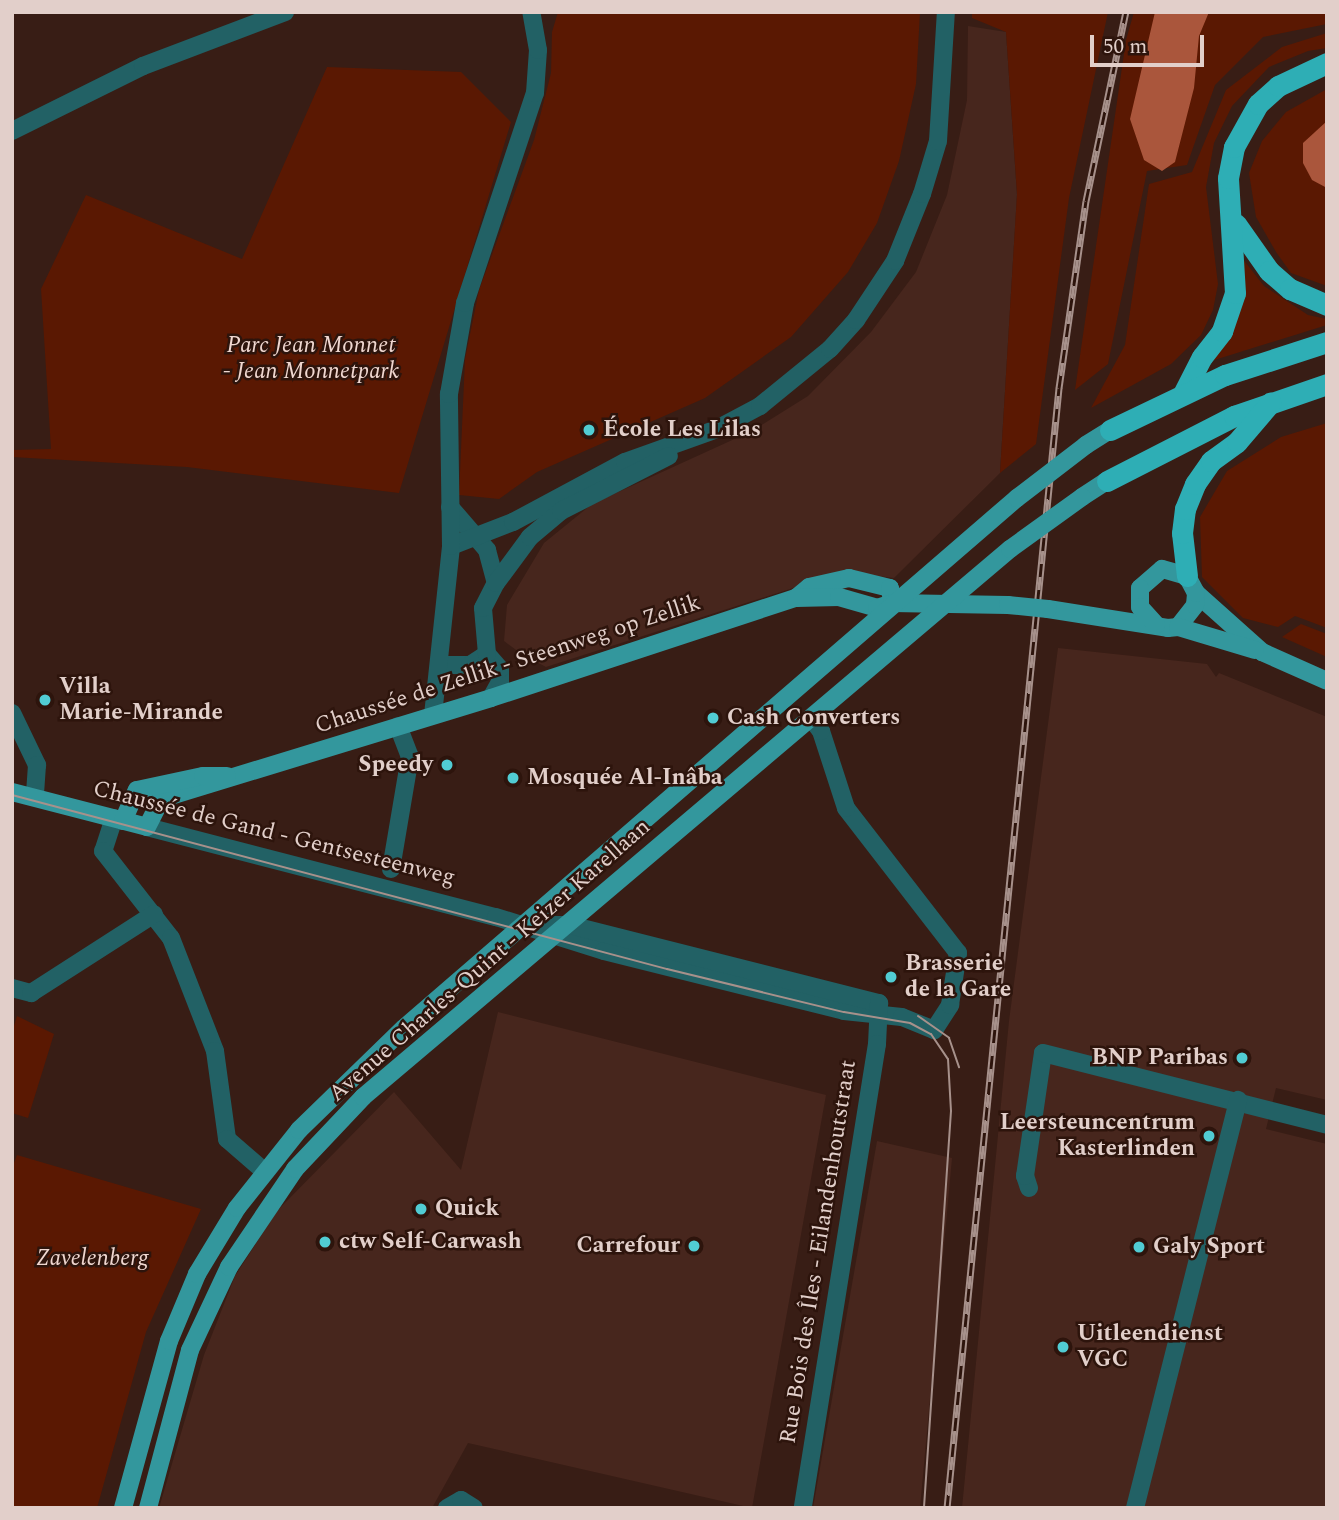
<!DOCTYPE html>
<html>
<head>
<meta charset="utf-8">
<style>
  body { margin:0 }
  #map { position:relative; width:1339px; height:1520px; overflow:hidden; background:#381d15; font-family:Spectral,serif }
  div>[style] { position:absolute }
  .built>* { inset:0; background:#47261d }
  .green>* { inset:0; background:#5a1802 }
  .water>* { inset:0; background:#aa563c }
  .minor>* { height:18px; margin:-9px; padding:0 9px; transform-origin:9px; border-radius:9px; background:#226165 }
  .major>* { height:18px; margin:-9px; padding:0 9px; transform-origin:9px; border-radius:9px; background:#33979d }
  .highway>* { height:21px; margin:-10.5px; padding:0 10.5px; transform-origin:10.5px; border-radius:10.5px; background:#2eaeb5 }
  .tram>* { height:2px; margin:-1px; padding:0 1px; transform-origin:1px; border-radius:1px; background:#a7918b }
  .rail>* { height:7px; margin-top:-3.5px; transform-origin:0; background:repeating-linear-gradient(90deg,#2d140c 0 13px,#a7918b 0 26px); box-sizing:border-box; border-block:2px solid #a7918b }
  .major-bridge>* { height:18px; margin:-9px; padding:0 9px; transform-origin:9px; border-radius:9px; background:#33979d }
  .dots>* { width:19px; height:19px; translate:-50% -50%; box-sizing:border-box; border:4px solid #2d140c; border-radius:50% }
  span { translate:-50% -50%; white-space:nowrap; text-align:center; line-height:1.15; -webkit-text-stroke:5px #2d140c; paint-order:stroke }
  .park-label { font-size:23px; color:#f0d7d0; font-style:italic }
  .poi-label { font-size:23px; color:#e2cfca; font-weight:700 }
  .left { translate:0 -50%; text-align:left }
  .right { translate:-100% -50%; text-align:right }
  .street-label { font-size:23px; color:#e2cfca }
  .frame { position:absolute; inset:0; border:14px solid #e2cfca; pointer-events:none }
  .scale { position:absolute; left:1090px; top:35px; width:114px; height:32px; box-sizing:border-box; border:4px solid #e2cfca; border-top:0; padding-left:9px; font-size:21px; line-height:24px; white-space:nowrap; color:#e2cfca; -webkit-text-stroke:5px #2d140c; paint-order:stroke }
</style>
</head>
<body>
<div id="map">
  <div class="built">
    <i style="clip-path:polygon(968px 26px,1006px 32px,1017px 195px,1000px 473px,894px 578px,843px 572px,546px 667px,523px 655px,504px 641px,507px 605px,544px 543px,592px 504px,752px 431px,808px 396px,871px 332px,916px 272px,947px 195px,967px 100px)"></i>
    <i style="clip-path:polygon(1058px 648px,1207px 664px,1216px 677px,1219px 673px,1327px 717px,1327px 1100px,1276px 1088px,1266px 1129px,1327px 1144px,1327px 1508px,962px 1508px,1009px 1021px)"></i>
    <i style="clip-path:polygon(498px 1012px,826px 1095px,752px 1508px,468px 1443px,432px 1508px,159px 1508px,204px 1355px,235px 1276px,277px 1211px,394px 1092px,461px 1170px)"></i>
    <i style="clip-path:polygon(877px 1141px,952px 1158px,920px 1508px,813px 1508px)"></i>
  </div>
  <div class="green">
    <i style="clip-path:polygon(558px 12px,920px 12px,916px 84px,899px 161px,877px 223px,848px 272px,791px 337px,705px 398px,537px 472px,499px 499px,459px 495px,465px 359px,479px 290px,534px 140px,551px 73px,552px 32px)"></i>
    <i style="clip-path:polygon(972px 12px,1108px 12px,1069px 198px,1036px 444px,1000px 473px,1017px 194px,1006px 32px,972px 18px)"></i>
    <i style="clip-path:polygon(1134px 12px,1327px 12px,1327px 24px,1263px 37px,1215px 85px,1187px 165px,1147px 171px,1108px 364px,1075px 390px,1126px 40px)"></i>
    <i style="clip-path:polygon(1327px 33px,1327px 48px,1308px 51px,1269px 67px,1232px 106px,1214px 143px,1206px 187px,1218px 284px,1213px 310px,1201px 335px,1171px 364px,1091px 408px,1125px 345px,1149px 184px,1192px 172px,1226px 90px,1282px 47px)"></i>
    <i style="clip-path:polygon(327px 67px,461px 72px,511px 122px,399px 493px,187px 467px,12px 457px,12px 450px,51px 449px,41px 289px,86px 195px,242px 259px)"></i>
    <i style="clip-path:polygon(1327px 89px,1327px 286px,1291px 273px,1276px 252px,1256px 217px,1249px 173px,1262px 141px,1286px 112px)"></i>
    <i style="clip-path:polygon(1242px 258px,1264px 286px,1308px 315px,1327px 319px,1327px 325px,1208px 362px,1233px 333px,1243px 286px)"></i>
    <i style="clip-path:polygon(1327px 423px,1327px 628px,1295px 616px,1278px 627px,1243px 618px,1202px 577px,1200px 517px,1227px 471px,1281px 437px)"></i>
    <i style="clip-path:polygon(1301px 624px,1327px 634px,1327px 657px,1282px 637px)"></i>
    <i style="clip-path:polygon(17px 1016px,54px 1034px,28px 1118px,12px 1113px,12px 1032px)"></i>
    <i style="clip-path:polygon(17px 1155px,201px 1209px,146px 1332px,97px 1508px,12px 1508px,12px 1168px)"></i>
  </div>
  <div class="water">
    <i style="clip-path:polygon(1155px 12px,1209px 12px,1199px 36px,1194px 88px,1175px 162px,1162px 171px,1144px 160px,1130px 119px)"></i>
    <i style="clip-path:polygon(1327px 121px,1327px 188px,1312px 180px,1303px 163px,1303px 143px)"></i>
  </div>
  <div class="minor">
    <i style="left:12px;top:131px;width:146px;rotate:-26.4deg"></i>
    <i style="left:143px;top:66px;width:152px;rotate:-20.8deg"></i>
    <i style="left:450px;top:507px;width:57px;rotate:49.3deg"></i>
    <i style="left:487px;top:550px;width:34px;rotate:75deg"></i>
    <i style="left:451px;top:546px;width:66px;rotate:-21.2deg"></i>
    <i style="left:513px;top:522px;width:127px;rotate:-28.2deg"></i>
    <i style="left:625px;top:462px;width:98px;rotate:-19.7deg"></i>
    <i style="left:717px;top:429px;width:49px;rotate:-28.1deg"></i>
    <i style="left:760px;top:406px;width:90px;rotate:-39.2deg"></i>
    <i style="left:830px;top:349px;width:39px;rotate:-48deg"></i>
    <i style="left:856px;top:320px;width:71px;rotate:-56.5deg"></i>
    <i style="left:895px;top:261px;width:72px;rotate:-68.1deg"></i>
    <i style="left:922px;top:194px;width:55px;rotate:-73.2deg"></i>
    <i style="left:938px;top:141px;width:129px;rotate:-86.5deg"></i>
    <i style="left:440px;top:665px;width:30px"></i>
    <i style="left:470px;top:665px;width:20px;rotate:-33deg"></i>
    <i style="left:491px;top:698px;width:18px;rotate:-61deg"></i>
    <i style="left:500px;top:682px;width:13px;rotate:-90deg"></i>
    <i style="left:500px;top:669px;width:20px;rotate:-131deg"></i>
    <i style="left:487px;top:654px;width:46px;rotate:-95deg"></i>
    <i style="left:483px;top:608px;width:28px;rotate:-63deg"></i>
    <i style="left:496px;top:583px;width:57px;rotate:-53.5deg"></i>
    <i style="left:530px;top:537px;width:40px;rotate:-40deg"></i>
    <i style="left:561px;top:511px;width:121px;rotate:-27deg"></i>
    <i style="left:12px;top:713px;width:58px;rotate:64.3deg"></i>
    <i style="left:37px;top:765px;width:32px;rotate:94deg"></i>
    <i style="left:433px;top:715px;width:170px;rotate:-83.9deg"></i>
    <i style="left:451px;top:546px;width:152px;rotate:-90.8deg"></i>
    <i style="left:449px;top:394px;width:92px;rotate:-80deg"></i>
    <i style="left:465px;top:303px;width:221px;rotate:-71.6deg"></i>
    <i style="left:535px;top:93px;width:43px;rotate:-86deg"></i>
    <i style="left:538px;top:50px;width:39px;rotate:-100deg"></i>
    <i style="left:114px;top:818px;width:35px;rotate:108deg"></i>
    <i style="left:103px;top:851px;width:110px;rotate:52deg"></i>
    <i style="left:171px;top:938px;width:121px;rotate:68.7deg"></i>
    <i style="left:215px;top:1051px;width:89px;rotate:82.2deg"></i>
    <i style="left:227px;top:1139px;width:49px;rotate:40.9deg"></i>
    <i style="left:147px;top:827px;width:360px;rotate:14.5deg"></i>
    <i style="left:496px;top:917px;width:113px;rotate:17.5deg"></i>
    <i style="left:604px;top:951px;width:247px;rotate:14deg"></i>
    <i style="left:844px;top:1011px;width:58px;rotate:5.9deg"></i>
    <i style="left:902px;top:1017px;width:35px;rotate:22deg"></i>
    <i style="left:934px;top:1030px;width:30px;rotate:-57deg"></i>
    <i style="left:950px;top:1005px;width:53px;rotate:-81.3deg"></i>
    <i style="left:958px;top:953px;width:183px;rotate:-127.7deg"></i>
    <i style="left:846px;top:808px;width:81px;rotate:-108deg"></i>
    <i style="left:821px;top:731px;width:16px;rotate:-128deg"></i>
    <i style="left:391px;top:869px;width:114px;rotate:-80.4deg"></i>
    <i style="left:410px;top:757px;width:33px;rotate:-111deg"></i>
    <i style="left:553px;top:925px;width:17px"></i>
    <i style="left:570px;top:925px;width:319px;rotate:14.2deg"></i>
    <i style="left:879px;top:1003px;width:41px;rotate:92.8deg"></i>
    <i style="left:877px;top:1044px;width:470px;rotate:99.1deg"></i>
    <i style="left:12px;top:988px;width:20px;rotate:15deg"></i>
    <i style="left:31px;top:993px;width:146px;rotate:-32.7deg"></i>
    <i style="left:1029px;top:1188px;width:13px;rotate:-108deg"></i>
    <i style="left:1025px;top:1176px;width:124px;rotate:-81.7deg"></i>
    <i style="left:1043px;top:1053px;width:293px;rotate:14.2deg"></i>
    <i style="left:447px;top:1508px;width:16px;rotate:-30deg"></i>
    <i style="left:461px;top:1500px;width:15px;rotate:32deg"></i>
    <i style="left:1135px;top:1508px;width:421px;rotate:-75.8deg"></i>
  </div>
  <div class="major">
    <i style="left:1086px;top:445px;width:28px;rotate:-32deg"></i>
    <i style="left:1082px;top:497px;width:30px;rotate:-33deg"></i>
    <i style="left:1196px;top:593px;width:89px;rotate:41.8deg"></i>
    <i style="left:1262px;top:652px;width:71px;rotate:24deg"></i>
    <i style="left:796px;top:598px;width:17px;rotate:-40deg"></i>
    <i style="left:809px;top:587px;width:41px;rotate:-12.7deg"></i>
    <i style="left:849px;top:578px;width:42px;rotate:13.7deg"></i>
    <i style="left:890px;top:588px;width:15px;rotate:82deg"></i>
    <i style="left:1048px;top:609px;width:121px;rotate:9deg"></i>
    <i style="left:1168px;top:628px;width:10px;rotate:-6deg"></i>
    <i style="left:1178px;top:627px;width:28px;rotate:-52deg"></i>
    <i style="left:1195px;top:605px;width:12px;rotate:-85deg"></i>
    <i style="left:1196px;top:593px;width:19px;rotate:-118deg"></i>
    <i style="left:1187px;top:576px;width:26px;rotate:-164deg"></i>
    <i style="left:1162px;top:569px;width:29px;rotate:139deg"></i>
    <i style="left:1140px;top:588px;width:19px;rotate:90deg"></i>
    <i style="left:1140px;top:607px;width:24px;rotate:48deg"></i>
    <i style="left:1178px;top:627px;width:80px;rotate:16.6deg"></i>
    <i style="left:12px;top:792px;width:139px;rotate:14.5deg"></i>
    <i style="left:147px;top:827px;width:31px;rotate:-63deg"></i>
    <i style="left:161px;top:799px;width:345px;rotate:-17deg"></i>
    <i style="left:491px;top:698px;width:321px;rotate:-18.2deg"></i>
    <i style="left:796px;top:598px;width:43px;rotate:-1.3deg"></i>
    <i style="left:839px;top:597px;width:40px;rotate:16deg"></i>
    <i style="left:877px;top:608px;width:16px;rotate:-18deg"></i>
    <i style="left:892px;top:603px;width:116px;rotate:1deg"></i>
    <i style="left:123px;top:821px;width:34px;rotate:-66deg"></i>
    <i style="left:137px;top:790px;width:67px;rotate:-12deg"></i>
    <i style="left:203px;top:776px;width:24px"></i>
    <i style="left:123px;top:1508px;width:173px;rotate:-74.6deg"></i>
    <i style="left:169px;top:1341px;width:73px;rotate:-67.3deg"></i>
    <i style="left:197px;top:1274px;width:77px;rotate:-58.8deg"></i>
    <i style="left:237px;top:1208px;width:100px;rotate:-51.5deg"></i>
    <i style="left:299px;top:1130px;width:146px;rotate:-44.2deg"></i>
    <i style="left:404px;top:1028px;width:810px;rotate:-40.85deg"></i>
    <i style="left:148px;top:1508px;width:163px;rotate:-75.1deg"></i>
    <i style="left:190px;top:1350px;width:92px;rotate:-64.8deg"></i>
    <i style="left:229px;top:1267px;width:118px;rotate:-56deg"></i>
    <i style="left:295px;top:1169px;width:99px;rotate:-46.6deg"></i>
    <i style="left:363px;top:1097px;width:848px;rotate:-40.26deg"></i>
  </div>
  <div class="highway">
    <i style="left:1236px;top:224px;width:57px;rotate:54.9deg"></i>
    <i style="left:1269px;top:271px;width:28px;rotate:41deg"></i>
    <i style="left:1290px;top:289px;width:40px;rotate:23.4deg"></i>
    <i style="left:1184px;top:392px;width:39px;rotate:-63deg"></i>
    <i style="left:1202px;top:357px;width:33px;rotate:-52deg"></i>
    <i style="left:1222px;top:331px;width:40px;rotate:-71.1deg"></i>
    <i style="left:1235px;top:293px;width:115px;rotate:-93.5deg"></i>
    <i style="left:1228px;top:178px;width:32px;rotate:-79deg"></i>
    <i style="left:1234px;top:147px;width:49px;rotate:-60.8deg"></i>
    <i style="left:1258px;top:104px;width:27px;rotate:-42deg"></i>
    <i style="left:1278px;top:86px;width:54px;rotate:-25.1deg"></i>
    <i style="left:1110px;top:430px;width:127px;rotate:-25.6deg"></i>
    <i style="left:1225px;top:375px;width:107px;rotate:-17.9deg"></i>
    <i style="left:1107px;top:481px;width:143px;rotate:-27.1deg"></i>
    <i style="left:1234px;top:416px;width:98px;rotate:-19deg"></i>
    <i style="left:1187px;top:576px;width:43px;rotate:-96.6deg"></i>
    <i style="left:1182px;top:533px;width:24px;rotate:-83deg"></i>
    <i style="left:1185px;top:509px;width:27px;rotate:-68deg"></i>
    <i style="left:1195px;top:484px;width:28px;rotate:-55deg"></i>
    <i style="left:1211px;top:461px;width:32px;rotate:-36deg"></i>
    <i style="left:1237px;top:442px;width:52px;rotate:-49.6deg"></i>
  </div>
  <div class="tram">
    <i style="left:12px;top:795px;width:678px;rotate:14.88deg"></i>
    <i style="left:667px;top:969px;width:182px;rotate:13.7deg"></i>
    <i style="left:844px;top:1012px;width:67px;rotate:9.5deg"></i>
    <i style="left:910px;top:1023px;width:24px;rotate:28deg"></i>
    <i style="left:931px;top:1034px;width:30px;rotate:56deg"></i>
    <i style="left:948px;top:1059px;width:52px;rotate:86.7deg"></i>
    <i style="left:951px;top:1111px;width:398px;rotate:93.9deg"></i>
    <i style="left:918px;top:1016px;width:38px;rotate:35deg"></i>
    <i style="left:949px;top:1038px;width:31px;rotate:71deg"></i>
  </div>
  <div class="rail">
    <i style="left:947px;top:1508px;width:1126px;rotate:-84.29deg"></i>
    <i style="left:1059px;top:388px;width:189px;rotate:-81.8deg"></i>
    <i style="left:1086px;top:201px;width:193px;rotate:-78.1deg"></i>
  </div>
  <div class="major-bridge">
    <i style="left:1017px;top:498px;width:87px;rotate:-37.5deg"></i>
    <i style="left:1010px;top:549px;width:89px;rotate:-35.8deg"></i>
    <i style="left:1008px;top:605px;width:40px;rotate:5.7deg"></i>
  </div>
  <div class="dots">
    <i style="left:589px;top:430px;background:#51ccd3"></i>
    <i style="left:45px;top:700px;background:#51ccd3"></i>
    <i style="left:713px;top:718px;background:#51ccd3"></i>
    <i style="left:447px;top:765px;background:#51ccd3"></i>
    <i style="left:513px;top:778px;background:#51ccd3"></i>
    <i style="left:891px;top:977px;background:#51ccd3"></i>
    <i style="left:1242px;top:1058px;background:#51ccd3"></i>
    <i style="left:1209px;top:1136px;background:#51ccd3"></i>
    <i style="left:421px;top:1209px;background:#51ccd3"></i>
    <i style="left:325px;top:1242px;background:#51ccd3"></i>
    <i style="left:694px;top:1246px;background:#51ccd3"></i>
    <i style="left:1139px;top:1247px;background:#51ccd3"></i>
    <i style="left:1063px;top:1347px;background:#51ccd3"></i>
  </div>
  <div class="park-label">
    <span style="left:311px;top:359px">Parc Jean Monnet<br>- Jean Monnetpark</span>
    <span style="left:92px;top:1259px">Zavelenberg</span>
  </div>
  <div class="poi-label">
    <span class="left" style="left:603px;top:430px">École Les Lilas</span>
    <span class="left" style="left:59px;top:700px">Villa<br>Marie-Mirande</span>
    <span class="left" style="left:727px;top:718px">Cash Converters</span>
    <span class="right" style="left:433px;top:765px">Speedy</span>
    <span class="left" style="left:527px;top:778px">Mosquée Al-Inâba</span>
    <span class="left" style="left:905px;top:977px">Brasserie<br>de la Gare</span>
    <span class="right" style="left:1228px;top:1058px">BNP Paribas</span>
    <span class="right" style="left:1195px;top:1136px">Leersteuncentrum<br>Kasterlinden</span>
    <span class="left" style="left:435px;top:1209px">Quick</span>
    <span class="left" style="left:339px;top:1242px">ctw Self-Carwash</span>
    <span class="right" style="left:680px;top:1246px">Carrefour</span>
    <span class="left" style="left:1153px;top:1247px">Galy Sport</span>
    <span class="left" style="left:1077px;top:1347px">Uitleendienst<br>VGC</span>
  </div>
  <div class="street-label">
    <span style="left:508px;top:665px;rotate:-18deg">Chaussée de Zellik - Steenweg op Zellik</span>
    <span style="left:274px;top:834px;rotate:14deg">Chaussée de Gand - Gentsesteenweg</span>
    <span style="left:490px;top:961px;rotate:-41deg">Avenue Charles-Quint - Keizer Karellaan</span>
    <span style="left:819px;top:1252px;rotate:-81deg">Rue Bois des Îles - Eilandenhoutstraat</span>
  </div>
  <div class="frame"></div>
  <div class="scale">50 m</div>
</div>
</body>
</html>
